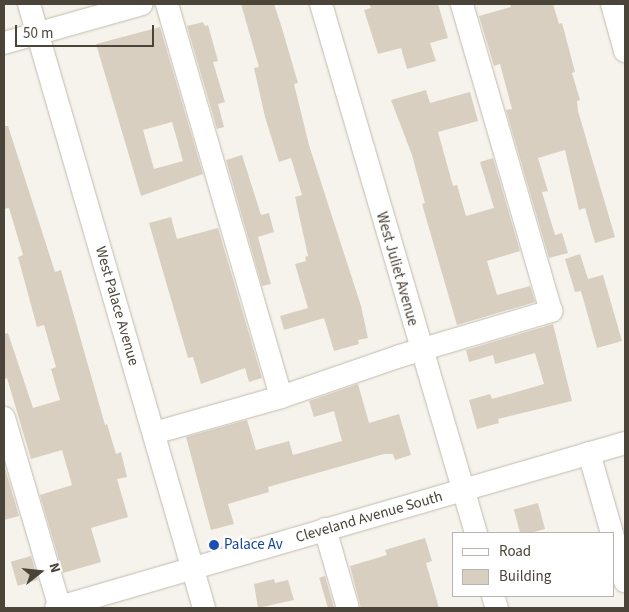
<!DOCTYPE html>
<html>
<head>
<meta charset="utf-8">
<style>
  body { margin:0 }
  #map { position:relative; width:629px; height:612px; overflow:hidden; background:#f6f3ec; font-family:"Source Sans 3",sans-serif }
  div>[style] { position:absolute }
  .building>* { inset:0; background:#d8cfc1; transform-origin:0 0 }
  .roads { filter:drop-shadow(0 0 1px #c2bbae) drop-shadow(0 0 1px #c2bbae) }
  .minor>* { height:22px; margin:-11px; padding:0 11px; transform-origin:11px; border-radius:11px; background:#fff }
  .dots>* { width:14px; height:14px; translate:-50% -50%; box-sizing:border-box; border:2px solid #fff; border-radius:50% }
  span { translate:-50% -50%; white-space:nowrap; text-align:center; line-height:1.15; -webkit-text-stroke:4.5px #fff; paint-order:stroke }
  .street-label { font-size:15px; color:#4b4439 }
  .transit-label { font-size:15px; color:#164399 }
  .left { translate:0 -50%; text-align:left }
  .frame { position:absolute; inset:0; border:5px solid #4b4439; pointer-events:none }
  .legend { position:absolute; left:452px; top:532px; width:162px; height:65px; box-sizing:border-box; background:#fff; border:1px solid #b7b4b0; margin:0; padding:6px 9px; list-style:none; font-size:15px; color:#4b4439 }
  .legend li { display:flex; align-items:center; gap:10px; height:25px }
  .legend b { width:25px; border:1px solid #b7b4b0 }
  .north { position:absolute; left:15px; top:547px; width:50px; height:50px; -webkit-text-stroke:4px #fff; paint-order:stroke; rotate:74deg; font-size:14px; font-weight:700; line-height:20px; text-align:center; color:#4b4439 }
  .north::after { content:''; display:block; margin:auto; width:18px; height:22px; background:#4b4439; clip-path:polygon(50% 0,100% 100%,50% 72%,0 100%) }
  .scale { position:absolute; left:15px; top:25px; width:139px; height:22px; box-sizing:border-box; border:2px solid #4b4439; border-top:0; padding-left:6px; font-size:15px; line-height:18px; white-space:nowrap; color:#4b4439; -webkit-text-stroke:4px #fff; paint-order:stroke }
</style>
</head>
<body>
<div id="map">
  <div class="building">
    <i style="clip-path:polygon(241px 4px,274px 4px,281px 25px,298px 83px,294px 84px,309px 145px,361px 306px,368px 338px,358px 340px,359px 344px,334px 351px,324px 318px,284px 330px,280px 316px,308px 308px,295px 264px,306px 261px,305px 257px,308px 256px,295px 197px,302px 195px,291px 158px,279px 162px,265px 117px,254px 68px,259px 67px)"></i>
    <i style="clip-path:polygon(369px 4px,438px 4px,448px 38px,430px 43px,436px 61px,407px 69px,401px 48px,378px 54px,364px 10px,371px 8px)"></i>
    <i style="clip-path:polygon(510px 4px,553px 4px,559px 24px,562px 23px,575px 72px,572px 73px,580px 100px,577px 101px,578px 111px,615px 237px,595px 243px,585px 208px,579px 210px,565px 150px,538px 158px,548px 191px,542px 192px,555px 235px,562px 233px,568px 253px,549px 258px,506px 110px,512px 109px,500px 64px,494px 66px,479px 16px,511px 7px)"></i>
    <i style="clip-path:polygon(203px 22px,205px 26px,208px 25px,218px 61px,213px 62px,225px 102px,218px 104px,224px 127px,217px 129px,187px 26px)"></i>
    <i style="clip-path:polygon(evenodd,160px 27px,203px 174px,141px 196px,96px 44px,160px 27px,172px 122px,183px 161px,154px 169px,143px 130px,172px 122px)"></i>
    <i style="clip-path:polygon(426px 90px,430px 103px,470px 92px,478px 121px,438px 132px,453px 186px,457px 185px,466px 216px,494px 208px,480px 162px,493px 158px,520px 251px,487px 261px,497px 295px,530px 286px,535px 302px,457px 325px,422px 204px,425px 203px,412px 155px,391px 100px)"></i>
    <i style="clip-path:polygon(4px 126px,8px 126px,55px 272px,61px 270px,105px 425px,107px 424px,116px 454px,121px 452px,127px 477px,117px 479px,128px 517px,91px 528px,101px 562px,63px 573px,40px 495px,72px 485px,62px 450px,31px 459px,7px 378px,4px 379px,4px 334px,8px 333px,33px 408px,60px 400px,51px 369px,56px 367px,44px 325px,37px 327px,18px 257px,23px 255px,9px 208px,4px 209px)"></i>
    <i style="clip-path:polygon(242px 155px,261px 215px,269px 213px,274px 232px,258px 237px,271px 284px,262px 286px,226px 160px)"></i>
    <i style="clip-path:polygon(171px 217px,177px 239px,218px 228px,262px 378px,249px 382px,245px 368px,201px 384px,193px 357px,188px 358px,149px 223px)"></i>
    <i style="clip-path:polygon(580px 254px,588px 279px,603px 275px,622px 341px,597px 348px,581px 291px,575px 292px,565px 259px)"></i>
    <i style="clip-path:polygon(553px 324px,572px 401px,498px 419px,499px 423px,477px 429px,469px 400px,490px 394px,492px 399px,544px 384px,535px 353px,495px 364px,493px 355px,469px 362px,466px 350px)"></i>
    <i style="clip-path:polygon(358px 384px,369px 423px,399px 414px,411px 455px,395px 460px,393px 454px,384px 454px,268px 487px,269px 492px,228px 504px,234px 524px,211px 530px,186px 437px,247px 420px,256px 450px,289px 441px,293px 455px,342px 441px,334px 411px,314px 417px,309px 401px)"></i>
    <i style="clip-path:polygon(4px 465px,19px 516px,4px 520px)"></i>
    <i style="left:538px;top:503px;width:27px;height:25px;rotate:75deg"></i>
    <i style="clip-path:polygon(425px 538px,432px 561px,426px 563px,439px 608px,361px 608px,350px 566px,387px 555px,385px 550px)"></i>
    <i style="left:31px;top:556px;width:25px;height:21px;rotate:74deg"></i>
    <i style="left:325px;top:576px;width:33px;height:6px;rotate:74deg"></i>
    <i style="clip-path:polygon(274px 579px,275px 583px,288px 580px,294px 600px,258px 608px,254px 584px)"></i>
  </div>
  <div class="roads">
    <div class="minor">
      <i style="left:29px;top:4px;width:629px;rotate:73.84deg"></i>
      <i style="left:167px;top:4px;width:409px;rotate:73.8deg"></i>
      <i style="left:321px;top:4px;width:551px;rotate:73.67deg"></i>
      <i style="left:612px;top:4px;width:49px;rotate:74.5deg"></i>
      <i style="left:4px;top:43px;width:143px;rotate:-15.8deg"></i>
      <i style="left:4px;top:418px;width:198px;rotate:73.6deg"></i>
      <i style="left:154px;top:433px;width:132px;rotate:-15.8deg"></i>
      <i style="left:281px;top:397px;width:126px;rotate:-19deg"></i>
      <i style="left:400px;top:356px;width:158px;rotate:-16.6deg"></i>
      <i style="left:551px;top:311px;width:320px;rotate:-106.2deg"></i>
      <i style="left:589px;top:453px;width:83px;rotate:74deg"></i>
      <i style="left:325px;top:529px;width:82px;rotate:73.8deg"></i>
      <i style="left:613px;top:537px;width:46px;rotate:74.7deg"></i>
      <i style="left:493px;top:596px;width:13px;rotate:72deg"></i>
      <i style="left:56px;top:608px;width:592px;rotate:-16.17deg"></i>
    </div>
  </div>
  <div class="dots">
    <i style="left:214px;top:545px;background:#1a4fb4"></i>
  </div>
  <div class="street-label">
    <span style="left:397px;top:269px;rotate:74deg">West Juliet Avenue</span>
    <span style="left:117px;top:306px;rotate:74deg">West Palace Avenue</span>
    <span style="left:369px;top:517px;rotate:-16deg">Cleveland Avenue South</span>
  </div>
  <div class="transit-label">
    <span class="left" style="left:224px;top:545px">Palace Av</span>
  </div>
  <div class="frame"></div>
  <ul class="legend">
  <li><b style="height:6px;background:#fff"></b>Road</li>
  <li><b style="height:14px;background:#d8cfc1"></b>Building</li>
  </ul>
  <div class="north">N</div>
  <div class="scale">50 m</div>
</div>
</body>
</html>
